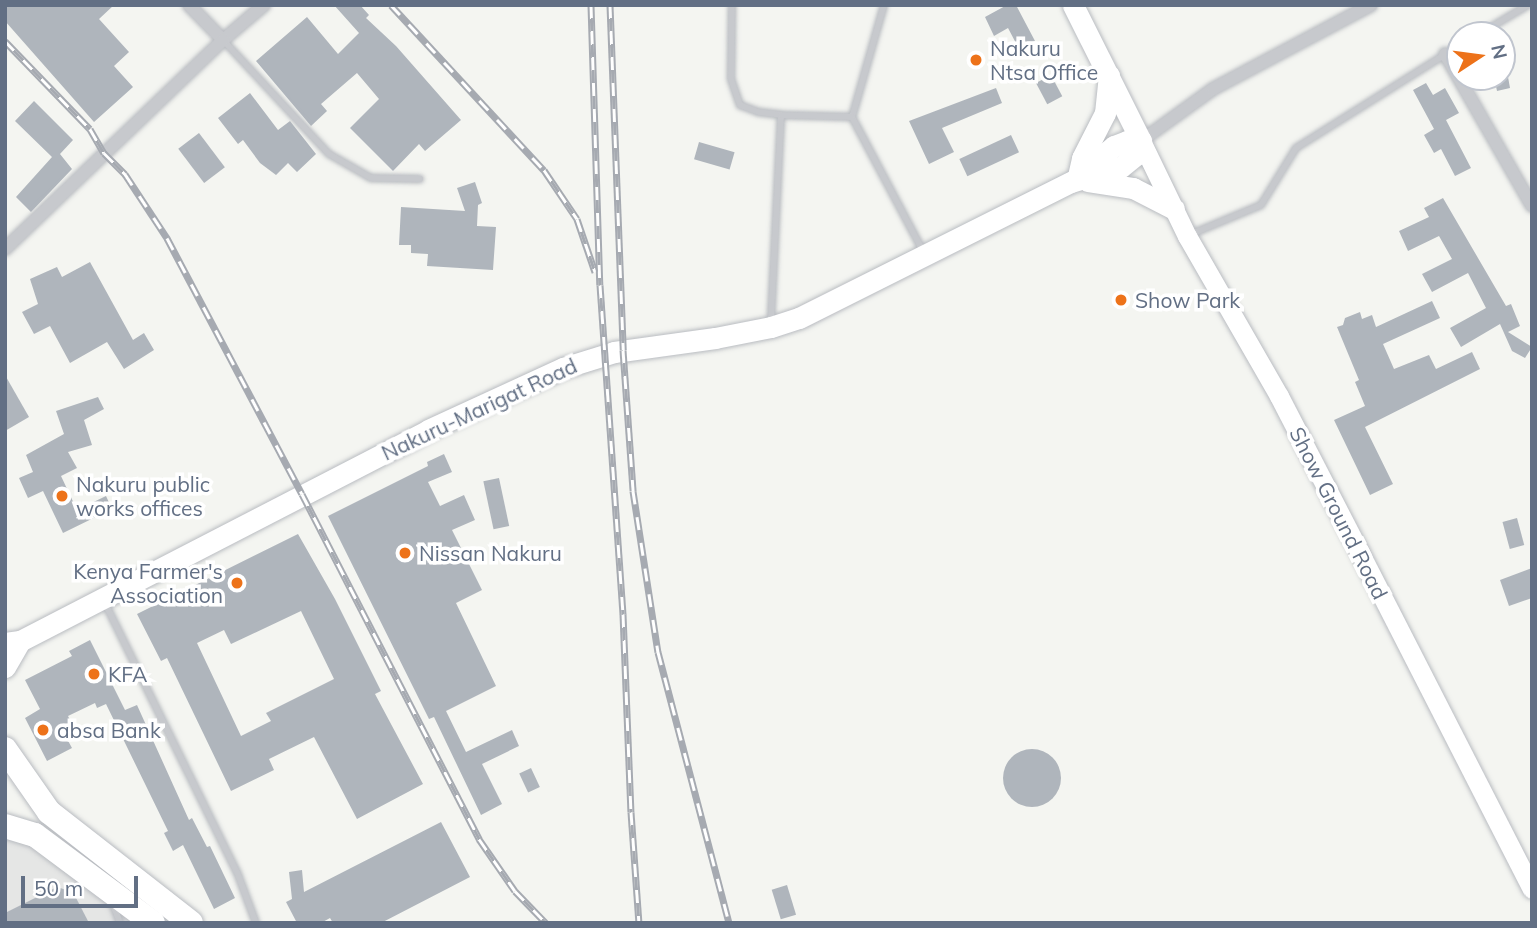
<!DOCTYPE html>
<html>
<head>
<meta charset="utf-8">
<style>
  body { margin:0 }
  #map { position:relative; width:1537px; height:928px; overflow:hidden; background:#f4f5f1; font-family:Mulish,sans-serif }
  div>[style] { position:absolute }
  .built>* { inset:0; background:#e5e6e5 }
  .building>* { inset:0; background:#afb5bc; transform-origin:0 0 }
  .round { border-radius:50% }
  .roads { filter:drop-shadow(0 0 2px #b9bcc1) drop-shadow(0 0 2px #b9bcc1) }
  .lane>* { height:6px; margin:-3px; padding:0 3px; transform-origin:3px; border-radius:3px; background:#c7c9cd }
  .street>* { height:12px; margin:-6px; padding:0 6px; transform-origin:6px; border-radius:6px; background:#c7c9cd }
  .secondary>* { height:19px; margin:-9.5px; padding:0 9.5px; transform-origin:9.5px; border-radius:9.5px; background:#fff }
  .primary>* { height:21px; margin:-10.5px; padding:0 10.5px; transform-origin:10.5px; border-radius:10.5px; background:#fff }
  .highway>* { height:24px; margin:-12px; padding:0 12px; transform-origin:12px; border-radius:12px; background:#fff }
  .rail>* { height:7px; margin-top:-3.5px; transform-origin:0; background:repeating-linear-gradient(90deg,#fff 0 13px,#a6aab1 0 26px); box-sizing:border-box; border-block:2px solid #a6aab1 }
  .dots>* { width:19px; height:19px; translate:-50% -50%; box-sizing:border-box; border:4px solid #fff; border-radius:50% }
  span { translate:-50% -50%; white-space:nowrap; text-align:center; line-height:1.15; -webkit-text-stroke:7px #fff; paint-order:stroke }
  .poi-label { font-size:21px; color:#626f84 }
  .left { translate:0 -50%; text-align:left }
  .right { translate:-100% -50%; text-align:right }
  .street-label { font-size:21px; color:#626f84 }
  .frame { position:absolute; inset:0; border:7px solid #626f84; pointer-events:none }
  .north { position:absolute; left:1446px; top:21px; width:70px; height:70px; box-sizing:border-box; background:#fff; border:2px solid #c0c5ce; border-radius:50%; rotate:77deg; font-size:19px; font-weight:700; line-height:28px; text-align:center; color:#626f84 }
  .north::after { content:''; display:block; margin:auto; width:24px; height:32px; background:#ed7219; clip-path:polygon(50% 0,100% 100%,50% 72%,0 100%) }
  .scale { position:absolute; left:21px; top:876px; width:117px; height:32px; box-sizing:border-box; border:4px solid #626f84; border-top:0; padding-left:9px; font-size:21px; line-height:24px; white-space:nowrap; color:#626f84; -webkit-text-stroke:5px #fff; paint-order:stroke }
</style>
</head>
<body>
<div id="map">
  <div class="built">
    <i style="clip-path:polygon(5px 817px,155px 923px,5px 923px)"></i>
  </div>
  <div class="building">
    <i style="clip-path:polygon(5px 5px,114px 5px,99px 19px,129px 52px,114px 66px,133px 87px,94px 122px,5px 21px)"></i>
    <i style="clip-path:polygon(334px 5px,360px 5px,369px 15px,366px 18px,396px 46px,461px 120px,425px 151px,419px 144px,393px 171px,350px 128px,379px 99px,357px 73px,321px 104px,327px 111px,311px 126px,256px 61px,307px 17px,338px 54px,359px 33px)"></i>
    <i style="clip-path:polygon(1007px 5px,1016px 5px,1035px 41px,1019px 49px,1008px 28px,994px 36px,985px 17px)"></i>
    <i style="left:1051px;top:75px;width:24px;height:17px;rotate:62deg"></i>
    <i style="clip-path:polygon(1494px 77px,1508px 77px,1510px 88px,1497px 91px)"></i>
    <i style="clip-path:polygon(1426px 83px,1433px 95px,1445px 88px,1459px 113px,1446px 120px,1471px 168px,1455px 176px,1441px 149px,1434px 153px,1424px 135px,1434px 129px,1413px 90px)"></i>
    <i style="clip-path:polygon(996px 88px,1002px 103px,942px 128px,954px 152px,929px 164px,909px 121px)"></i>
    <i style="clip-path:polygon(250px 93px,278px 130px,290px 121px,316px 154px,297px 172px,288px 163px,276px 175px,260px 163px,243px 140px,238px 144px,218px 118px)"></i>
    <i style="clip-path:polygon(34px 101px,73px 140px,60px 154px,72px 169px,31px 212px,16px 197px,52px 157px,15px 121px)"></i>
    <i style="left:199px;top:133px;width:43px;height:26px;rotate:53deg"></i>
    <i style="left:1011px;top:135px;width:19px;height:57px;rotate:65deg"></i>
    <i style="left:699px;top:142px;width:37px;height:18px;rotate:16deg"></i>
    <i style="clip-path:polygon(475px 182px,482px 203px,478px 205px,477px 226px,496px 227px,493px 270px,427px 266px,428px 254px,411px 253px,411px 245px,399px 245px,401px 207px,465px 211px,457px 188px)"></i>
    <i style="clip-path:polygon(1443px 198px,1506px 306px,1511px 304px,1520px 326px,1508px 332px,1532px 347px,1525px 358px,1512px 351px,1500px 324px,1461px 347px,1450px 328px,1486px 308px,1468px 273px,1432px 292px,1422px 274px,1452px 259px,1439px 236px,1408px 251px,1399px 231px,1429px 217px,1424px 208px)"></i>
    <i style="clip-path:polygon(90px 262px,133px 340px,144px 333px,154px 350px,124px 369px,107px 342px,70px 363px,50px 326px,34px 334px,22px 312px,38px 304px,30px 279px,57px 267px,62px 277px)"></i>
    <i style="clip-path:polygon(1432px 301px,1440px 318px,1383px 344px,1394px 369px,1429px 355px,1436px 369px,1472px 352px,1480px 369px,1365px 427px,1393px 484px,1370px 495px,1334px 420px,1365px 406px,1355px 382px,1359px 380px,1337px 327px,1343px 325px,1345px 318px,1360px 312px,1362px 319px,1372px 315px,1376px 327px)"></i>
    <i style="clip-path:polygon(5px 375px,29px 417px,5px 431px)"></i>
    <i style="clip-path:polygon(98px 397px,104px 409px,84px 420px,92px 445px,68px 452px,77px 468px,61px 476px,77px 510px,106px 496px,112px 509px,63px 533px,43px 491px,28px 498px,19px 478px,33px 472px,26px 455px,64px 434px,56px 411px)"></i>
    <i style="clip-path:polygon(444px 454px,452px 472px,428px 482px,440px 506px,464px 495px,475px 520px,452px 530px,482px 590px,456px 603px,496px 686px,446px 711px,466px 752px,512px 730px,519px 746px,482px 764px,502px 804px,481px 815px,434px 717px,429px 719px,328px 516px,428px 466px,427px 462px)"></i>
    <i style="left:499px;top:478px;width:49px;height:16px;rotate:78deg"></i>
    <i style="left:1517px;top:518px;width:28px;height:15px;rotate:75deg"></i>
    <i style="clip-path:polygon(evenodd,298px 534px,335px 599px,381px 691px,375px 694px,423px 784px,357px 819px,314px 737px,269px 759px,274px 770px,231px 791px,167px 658px,161px 661px,137px 614px,298px 534px,301px 611px,334px 679px,266px 713px,271px 721px,241px 736px,197px 643px,224px 630px,231px 644px,301px 611px)"></i>
    <i style="clip-path:polygon(1532px 568px,1532px 598px,1509px 606px,1500px 580px)"></i>
    <i style="clip-path:polygon(90px 640px,125px 710px,137px 705px,189px 820px,192px 818px,207px 847px,210px 846px,235px 898px,214px 909px,183px 845px,173px 851px,164px 833px,168px 831px,106px 704px,97px 708px,95px 703px,68px 716px,76px 732px,66px 737px,72px 748px,47px 761px,25px 718px,40px 709px,25px 680px,72px 656px,69px 651px)"></i>
    <i class="round" style="left:1003px;top:749px;width:58px;height:58px"></i>
    <i style="left:531px;top:768px;width:21px;height:13px;rotate:65deg"></i>
    <i style="clip-path:polygon(441px 822px,470px 877px,381px 923px,333px 923px,330px 918px,321px 923px,297px 923px,286px 902px,292px 899px,289px 872px,302px 870px,304px 892px)"></i>
    <i style="left:787px;top:885px;width:31px;height:16px;rotate:73deg"></i>
    <i style="clip-path:polygon(57px 887px,73px 892px,89px 923px,5px 923px,5px 913px)"></i>
  </div>
  <div class="roads">
    <div class="lane">
      <i style="left:732px;top:5px;width:74px;rotate:90.8deg"></i>
      <i style="left:731px;top:79px;width:28px;rotate:71deg"></i>
      <i style="left:740px;top:105px;width:19px;rotate:21deg"></i>
      <i style="left:758px;top:112px;width:23px;rotate:7deg"></i>
      <i style="left:781px;top:115px;width:207px;rotate:92.8deg"></i>
      <i style="left:884px;top:5px;width:116px;rotate:105.9deg"></i>
      <i style="left:852px;top:117px;width:152px;rotate:62.1deg"></i>
      <i style="left:1478px;top:35px;width:58px;rotate:-31deg"></i>
      <i style="left:223px;top:40px;width:156px;rotate:47.1deg"></i>
      <i style="left:329px;top:154px;width:48px;rotate:29.7deg"></i>
      <i style="left:371px;top:178px;width:49px;rotate:1.2deg"></i>
      <i style="left:781px;top:115px;width:71px;rotate:1.6deg"></i>
      <i style="left:1189px;top:235px;width:78px;rotate:-22.6deg"></i>
      <i style="left:1261px;top:205px;width:67px;rotate:-58.4deg"></i>
      <i style="left:1296px;top:148px;width:194px;rotate:-32.1deg"></i>
      <i style="left:105px;top:603px;width:300px;rotate:63.9deg"></i>
      <i style="left:237px;top:872px;width:54px;rotate:69.6deg"></i>
      <i style="left:112px;top:902px;width:22px;rotate:69deg"></i>
    </div>
    <div class="street">
      <i style="left:189px;top:5px;width:49px;rotate:45.8deg"></i>
      <i style="left:223px;top:40px;width:54px;rotate:-40.5deg"></i>
      <i style="left:1445px;top:54px;width:175px;rotate:60.2deg"></i>
      <i style="left:1141px;top:141px;width:89px;rotate:-35.8deg"></i>
      <i style="left:1213px;top:89px;width:179px;rotate:-28deg"></i>
      <i style="left:5px;top:249px;width:302px;rotate:-43.8deg"></i>
    </div>
    <div class="secondary">
      <i style="left:1141px;top:141px;width:106px;rotate:64.2deg"></i>
      <i style="left:1187px;top:236px;width:185px;rotate:60.1deg"></i>
      <i style="left:1279px;top:396px;width:177px;rotate:62.7deg"></i>
      <i style="left:1360px;top:553px;width:377px;rotate:62.9deg"></i>
    </div>
    <div class="primary">
      <i style="left:1078px;top:176px;width:18px;rotate:-77deg"></i>
      <i style="left:1082px;top:158px;width:51px;rotate:-62.9deg"></i>
      <i style="left:1105px;top:113px;width:38px;rotate:-84deg"></i>
      <i style="left:1078px;top:176px;width:47px;rotate:-39.8deg"></i>
      <i style="left:1114px;top:146px;width:14px;rotate:-21deg"></i>
      <i style="left:1127px;top:141px;width:14px"></i>
      <i style="left:1088px;top:181px;width:46px;rotate:8.8deg"></i>
      <i style="left:1133px;top:188px;width:46px;rotate:27.1deg"></i>
      <i style="left:5px;top:643px;width:15px;rotate:-8deg"></i>
      <i style="left:20px;top:641px;width:459px;rotate:-27.3deg"></i>
      <i style="left:428px;top:430px;width:149px;rotate:-24.7deg"></i>
      <i style="left:563px;top:368px;width:53px;rotate:-17.4deg"></i>
      <i style="left:614px;top:352px;width:102px;rotate:-7.9deg"></i>
      <i style="left:715px;top:338px;width:57px;rotate:-11.1deg"></i>
      <i style="left:771px;top:327px;width:29px;rotate:-18deg"></i>
      <i style="left:799px;top:318px;width:304px;rotate:-26.6deg"></i>
      <i style="left:1071px;top:182px;width:52px;rotate:-16.7deg"></i>
      <i style="left:1121px;top:167px;width:19px;rotate:-39deg"></i>
      <i style="left:1136px;top:155px;width:15px;rotate:-70deg"></i>
      <i style="left:1141px;top:141px;width:152px;rotate:-116.6deg"></i>
      <i style="left:5px;top:667px;width:30px;rotate:-60deg"></i>
    </div>
    <div class="highway">
      <i style="left:5px;top:749px;width:77px;rotate:55.1deg"></i>
      <i style="left:49px;top:812px;width:180px;rotate:38deg"></i>
      <i style="left:5px;top:826px;width:31px;rotate:17deg"></i>
      <i style="left:35px;top:835px;width:147px;rotate:36.7deg"></i>
    </div>
  </div>
  <div class="rail">
    <i style="left:391px;top:5px;width:225px;rotate:47.2deg"></i>
    <i style="left:544px;top:170px;width:59px;rotate:56deg"></i>
    <i style="left:577px;top:219px;width:56px;rotate:71.2deg"></i>
    <i style="left:591px;top:5px;width:280px;rotate:88.2deg"></i>
    <i style="left:600px;top:285px;width:330px;rotate:86deg"></i>
    <i style="left:623px;top:614px;width:198px;rotate:87.7deg"></i>
    <i style="left:631px;top:812px;width:111px;rotate:85.9deg"></i>
    <i style="left:610px;top:5px;width:345px;rotate:87.8deg"></i>
    <i style="left:623px;top:350px;width:141px;rotate:85.9deg"></i>
    <i style="left:633px;top:491px;width:163px;rotate:81.2deg"></i>
    <i style="left:658px;top:652px;width:280px;rotate:75.3deg"></i>
    <i style="left:5px;top:41px;width:122px;rotate:46deg"></i>
    <i style="left:90px;top:129px;width:28px;rotate:60deg"></i>
    <i style="left:104px;top:153px;width:30px;rotate:45deg"></i>
    <i style="left:125px;top:174px;width:77px;rotate:56.7deg"></i>
    <i style="left:167px;top:238px;width:289px;rotate:62.2deg"></i>
    <i style="left:302px;top:494px;width:388px;rotate:62.8deg"></i>
    <i style="left:479px;top:839px;width:63px;rotate:55.3deg"></i>
    <i style="left:515px;top:891px;width:45px;rotate:45.9deg"></i>
  </div>
  <div class="dots">
    <i style="left:976px;top:60px;background:#ed7219"></i>
    <i style="left:1121px;top:300px;background:#ed7219"></i>
    <i style="left:62px;top:496px;background:#ed7219"></i>
    <i style="left:405px;top:553px;background:#ed7219"></i>
    <i style="left:237px;top:583px;background:#ed7219"></i>
    <i style="left:94px;top:674px;background:#ed7219"></i>
    <i style="left:43px;top:730px;background:#ed7219"></i>
  </div>
  <div class="poi-label">
    <span class="left" style="left:990px;top:60px">Nakuru<br>Ntsa Office</span>
    <span class="left" style="left:1135px;top:300px">Show Park</span>
    <span class="left" style="left:76px;top:496px">Nakuru public<br>works offices</span>
    <span class="left" style="left:419px;top:553px">Nissan Nakuru</span>
    <span class="right" style="left:223px;top:583px">Kenya Farmer's<br>Association</span>
    <span class="left" style="left:108px;top:674px">KFA</span>
    <span class="left" style="left:57px;top:730px">absa Bank</span>
  </div>
  <div class="street-label">
    <span style="left:479px;top:409px;rotate:-25deg">Nakuru-Marigat Road</span>
    <span style="left:1339px;top:513px;rotate:63deg">Show Ground Road</span>
  </div>
  <div class="frame"></div>
  <div class="north">N</div>
  <div class="scale">50 m</div>
</div>
</body>
</html>
